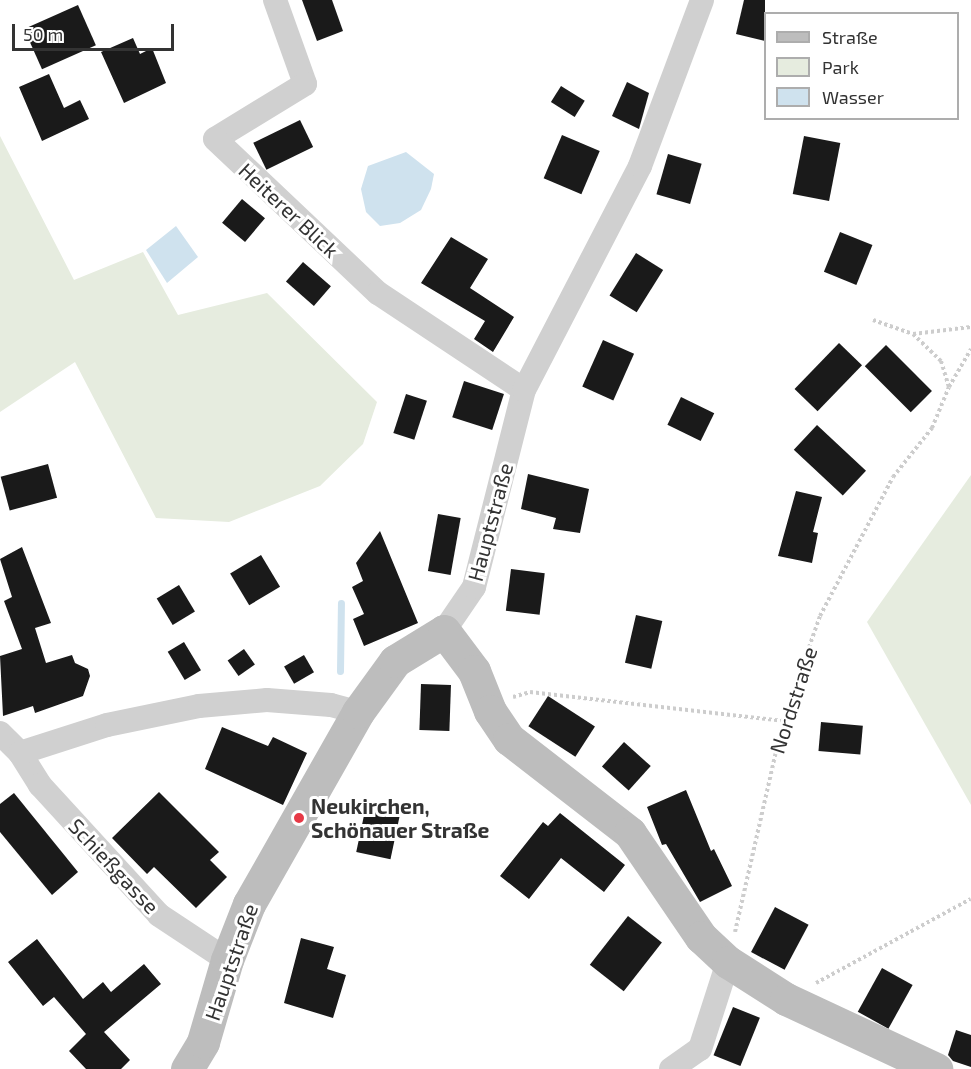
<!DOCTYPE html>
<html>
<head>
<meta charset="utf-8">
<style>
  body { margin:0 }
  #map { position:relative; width:971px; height:1069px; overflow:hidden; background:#fff; font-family:"Exo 2",sans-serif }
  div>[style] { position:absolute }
  .green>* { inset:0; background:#e6ecdf }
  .water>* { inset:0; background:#cfe2ee }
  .stream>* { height:7px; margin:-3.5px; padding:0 3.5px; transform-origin:3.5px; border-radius:3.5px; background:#cfe2ee }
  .building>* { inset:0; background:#1a1a1a; transform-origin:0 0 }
  .path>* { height:4px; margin-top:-2px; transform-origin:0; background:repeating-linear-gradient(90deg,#cdcdcd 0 3px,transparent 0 6px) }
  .street>* { height:24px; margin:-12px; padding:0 12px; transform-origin:12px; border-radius:12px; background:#d0d0d0 }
  .secondary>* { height:33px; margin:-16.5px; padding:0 16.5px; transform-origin:16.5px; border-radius:16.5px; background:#bdbdbd }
  .dots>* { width:16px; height:16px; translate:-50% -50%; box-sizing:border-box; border:3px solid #fff; border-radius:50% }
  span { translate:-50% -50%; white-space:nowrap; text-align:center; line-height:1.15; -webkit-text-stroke:6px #fff; paint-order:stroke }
  .street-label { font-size:21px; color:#333 }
  .poi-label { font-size:21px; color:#333; font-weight:700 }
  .left { translate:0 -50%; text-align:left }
  .legend { position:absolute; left:764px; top:12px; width:195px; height:108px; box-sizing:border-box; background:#fff; border:2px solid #adadad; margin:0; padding:8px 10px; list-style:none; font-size:18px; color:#333 }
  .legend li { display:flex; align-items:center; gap:12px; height:30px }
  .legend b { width:30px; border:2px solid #adadad }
  .scale { position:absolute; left:12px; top:24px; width:162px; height:27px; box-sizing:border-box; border:3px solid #333; border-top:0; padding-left:8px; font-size:18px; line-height:21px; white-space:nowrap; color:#333; -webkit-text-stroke:4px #fff; paint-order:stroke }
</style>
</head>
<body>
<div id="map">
  <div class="green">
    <i style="clip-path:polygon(0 136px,74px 280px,143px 252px,178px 315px,267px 293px,377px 402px,363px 444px,320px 486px,229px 522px,156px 518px,75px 362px,0 412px)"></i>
    <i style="clip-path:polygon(971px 475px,971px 805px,867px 622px)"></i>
  </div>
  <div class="water">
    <i style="clip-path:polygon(406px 152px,434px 174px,431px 189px,421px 210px,400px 223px,380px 226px,366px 212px,361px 189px,368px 166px)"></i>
    <i style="clip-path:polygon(176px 226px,198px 257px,167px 283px,146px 250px)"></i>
  </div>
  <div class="stream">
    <i style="left:340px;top:671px;width:68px;rotate:-89.2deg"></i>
  </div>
  <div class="building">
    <i style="clip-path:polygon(302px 0,332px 0,343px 31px,317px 41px)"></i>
    <i style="clip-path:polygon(744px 0,765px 0,765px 41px,736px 34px)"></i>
    <i style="left:78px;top:5px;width:44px;height:59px;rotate:66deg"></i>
    <i style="clip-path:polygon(133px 38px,140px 54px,152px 48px,166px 83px,124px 103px,101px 52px)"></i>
    <i style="clip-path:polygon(49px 74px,64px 108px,80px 100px,89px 119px,42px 141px,19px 87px)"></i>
    <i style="clip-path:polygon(627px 82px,649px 93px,639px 129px,612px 116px)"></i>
    <i style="left:561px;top:86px;width:28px;height:19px;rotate:32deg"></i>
    <i style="left:300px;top:120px;width:30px;height:52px;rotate:64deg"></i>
    <i style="left:562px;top:135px;width:41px;height:47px;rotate:23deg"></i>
    <i style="left:804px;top:136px;width:37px;height:59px;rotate:11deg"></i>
    <i style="left:668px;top:154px;width:35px;height:42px;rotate:16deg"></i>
    <i style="left:242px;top:199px;width:30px;height:31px;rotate:40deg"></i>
    <i style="left:840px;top:232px;width:35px;height:43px;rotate:22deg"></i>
    <i style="clip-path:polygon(451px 237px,488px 259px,470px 288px,514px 317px,493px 352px,474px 339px,485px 321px,421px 283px)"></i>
    <i style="left:636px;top:253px;width:32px;height:50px;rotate:32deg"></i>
    <i style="left:303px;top:262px;width:37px;height:26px;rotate:41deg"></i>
    <i style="left:603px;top:340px;width:34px;height:51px;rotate:24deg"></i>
    <i style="left:839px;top:343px;width:32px;height:64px;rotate:44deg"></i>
    <i style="left:886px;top:345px;width:65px;height:30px;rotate:45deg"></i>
    <i style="left:464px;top:381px;width:42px;height:38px;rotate:18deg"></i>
    <i style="left:406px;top:394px;width:22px;height:41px;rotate:18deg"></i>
    <i style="left:681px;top:397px;width:37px;height:31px;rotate:26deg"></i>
    <i style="left:817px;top:425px;width:67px;height:34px;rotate:43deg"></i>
    <i style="left:48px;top:464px;width:35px;height:49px;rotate:75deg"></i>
    <i style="clip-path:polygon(528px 474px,589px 489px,580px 533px,553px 529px,556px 518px,521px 509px)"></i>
    <i style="clip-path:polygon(796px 491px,822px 497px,813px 532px,818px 533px,812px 563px,778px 556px)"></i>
    <i style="left:438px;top:514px;width:23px;height:58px;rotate:10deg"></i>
    <i style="clip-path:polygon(380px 531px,418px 623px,364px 646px,353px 619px,364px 614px,352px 587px,363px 581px,356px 563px)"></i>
    <i style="clip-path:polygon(22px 547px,51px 623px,35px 628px,46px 663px,72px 655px,75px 663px,88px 669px,90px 676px,83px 696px,35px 713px,33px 706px,3px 716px,0 656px,22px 649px,4px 601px,12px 597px,0 559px)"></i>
    <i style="left:261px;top:555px;width:37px;height:36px;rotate:59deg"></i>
    <i style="left:511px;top:569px;width:34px;height:42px;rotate:7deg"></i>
    <i style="left:179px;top:585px;width:31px;height:26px;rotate:59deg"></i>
    <i style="left:636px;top:615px;width:27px;height:49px;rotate:13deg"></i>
    <i style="left:184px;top:642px;width:33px;height:19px;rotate:59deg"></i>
    <i style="left:244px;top:649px;width:19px;height:20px;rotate:55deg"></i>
    <i style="left:304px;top:655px;width:20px;height:23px;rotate:60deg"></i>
    <i style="left:421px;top:684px;width:30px;height:46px;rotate:2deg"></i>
    <i style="left:548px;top:696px;width:56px;height:36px;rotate:33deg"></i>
    <i style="left:821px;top:722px;width:42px;height:29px;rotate:5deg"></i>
    <i style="clip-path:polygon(222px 727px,268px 746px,273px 737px,307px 753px,283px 805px,205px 769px)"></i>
    <i style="left:624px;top:742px;width:36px;height:33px;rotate:42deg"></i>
    <i style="clip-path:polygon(686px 790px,711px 851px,714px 849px,732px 886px,700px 902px,666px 844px,662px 845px,647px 807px)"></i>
    <i style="clip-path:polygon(159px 792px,219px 852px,210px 860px,227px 877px,196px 908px,154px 867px,147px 874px,112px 838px)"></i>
    <i style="clip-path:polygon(14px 793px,78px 872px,52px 895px,0 832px,0 804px)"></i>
    <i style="left:366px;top:806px;width:35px;height:47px;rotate:12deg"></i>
    <i style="clip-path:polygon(560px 813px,625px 865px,604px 892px,561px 858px,529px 899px,500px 876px,543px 822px,548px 826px)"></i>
    <i style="left:775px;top:907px;width:38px;height:51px;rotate:28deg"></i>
    <i style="left:628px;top:916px;width:43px;height:62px;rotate:38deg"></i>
    <i style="clip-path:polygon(301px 938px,334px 947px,327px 969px,346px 975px,333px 1018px,284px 1003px)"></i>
    <i style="clip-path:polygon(37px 939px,83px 999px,103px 982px,111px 992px,144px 964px,161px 984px,104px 1032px,130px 1060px,121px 1069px,86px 1069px,69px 1051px,86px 1034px,54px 997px,43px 1006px,8px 962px)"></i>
    <i style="left:882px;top:968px;width:35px;height:50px;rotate:29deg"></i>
    <i style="left:733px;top:1007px;width:29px;height:52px;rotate:22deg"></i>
    <i style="clip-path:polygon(956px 1030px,971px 1035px,971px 1067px,953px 1061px,948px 1055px)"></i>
  </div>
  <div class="path">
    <i style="left:873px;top:320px;width:42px;rotate:19.3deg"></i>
    <i style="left:913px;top:334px;width:39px;rotate:44deg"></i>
    <i style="left:941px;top:361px;width:27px;rotate:73deg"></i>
    <i style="left:913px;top:334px;width:58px;rotate:-6.9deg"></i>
    <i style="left:513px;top:697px;width:18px;rotate:-16deg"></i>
    <i style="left:530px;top:692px;width:255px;rotate:6.5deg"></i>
    <i style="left:735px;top:932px;width:216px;rotate:-77.2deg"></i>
    <i style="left:783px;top:721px;width:111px;rotate:-70.6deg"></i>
    <i style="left:820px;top:616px;width:157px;rotate:-62.3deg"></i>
    <i style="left:893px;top:477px;width:63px;rotate:-51.5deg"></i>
    <i style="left:932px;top:428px;width:44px;rotate:-67.5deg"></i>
    <i style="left:949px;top:387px;width:44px;rotate:-59.9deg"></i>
    <i style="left:816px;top:983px;width:176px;rotate:-28.5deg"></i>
  </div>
  <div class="street">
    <i style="left:275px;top:0;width:89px;rotate:70.3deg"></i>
    <i style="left:305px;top:84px;width:105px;rotate:148.6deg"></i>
    <i style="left:215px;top:139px;width:224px;rotate:43.4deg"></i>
    <i style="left:378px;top:293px;width:175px;rotate:33.6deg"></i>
    <i style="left:444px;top:631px;width:53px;rotate:-55.7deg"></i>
    <i style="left:474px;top:587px;width:203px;rotate:-75.8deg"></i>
    <i style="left:524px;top:390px;width:252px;rotate:-62.6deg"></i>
    <i style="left:640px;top:166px;width:177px;rotate:-69.5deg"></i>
    <i style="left:0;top:733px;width:28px;rotate:45deg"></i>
    <i style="left:20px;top:753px;width:38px;rotate:58deg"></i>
    <i style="left:40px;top:785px;width:176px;rotate:47.5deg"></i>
    <i style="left:159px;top:915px;width:82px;rotate:33.5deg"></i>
    <i style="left:20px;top:753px;width:91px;rotate:-17.8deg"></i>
    <i style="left:107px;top:725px;width:94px;rotate:-11.7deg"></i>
    <i style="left:199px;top:706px;width:68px;rotate:-5deg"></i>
    <i style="left:267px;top:700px;width:64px;rotate:4.5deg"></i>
    <i style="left:331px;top:705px;width:28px;rotate:15deg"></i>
    <i style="left:671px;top:1069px;width:35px;rotate:-35deg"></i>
    <i style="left:700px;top:1049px;width:91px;rotate:-72.2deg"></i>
  </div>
  <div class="secondary">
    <i style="left:187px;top:1069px;width:31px;rotate:-59deg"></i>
    <i style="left:203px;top:1042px;width:85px;rotate:-73.7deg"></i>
    <i style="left:227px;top:960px;width:60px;rotate:-68.6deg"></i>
    <i style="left:249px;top:904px;width:221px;rotate:-60.4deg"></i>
    <i style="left:358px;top:712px;width:63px;rotate:-54deg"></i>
    <i style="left:395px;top:661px;width:57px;rotate:-31.5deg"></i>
    <i style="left:444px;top:631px;width:50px;rotate:53.1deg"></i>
    <i style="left:474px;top:671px;width:43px;rotate:68.2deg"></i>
    <i style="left:490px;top:711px;width:34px;rotate:56deg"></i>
    <i style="left:509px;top:739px;width:153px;rotate:37.8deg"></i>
    <i style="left:630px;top:833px;width:126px;rotate:55.7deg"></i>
    <i style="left:701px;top:937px;width:37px;rotate:43deg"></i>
    <i style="left:728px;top:962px;width:69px;rotate:32.5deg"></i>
    <i style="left:786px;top:999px;width:166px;rotate:25deg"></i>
  </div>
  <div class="dots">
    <i style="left:299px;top:818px;background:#e63946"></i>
  </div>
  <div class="street-label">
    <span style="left:289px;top:210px;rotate:43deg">Heiterer Blick</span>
    <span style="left:490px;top:522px;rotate:-75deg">Hauptstraße</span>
    <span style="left:793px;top:700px;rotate:-72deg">Nordstraße</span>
    <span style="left:114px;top:866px;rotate:47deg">Schießgasse</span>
    <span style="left:231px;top:962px;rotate:-71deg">Hauptstraße</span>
  </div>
  <div class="poi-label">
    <span class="left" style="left:311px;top:818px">Neukirchen,<br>Schönauer Straße</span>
  </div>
  <ul class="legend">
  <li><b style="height:8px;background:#bdbdbd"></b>Straße</li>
  <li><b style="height:16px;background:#e6ecdf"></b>Park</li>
  <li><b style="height:16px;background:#cfe2ee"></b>Wasser</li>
  </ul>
  <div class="scale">50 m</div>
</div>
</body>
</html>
